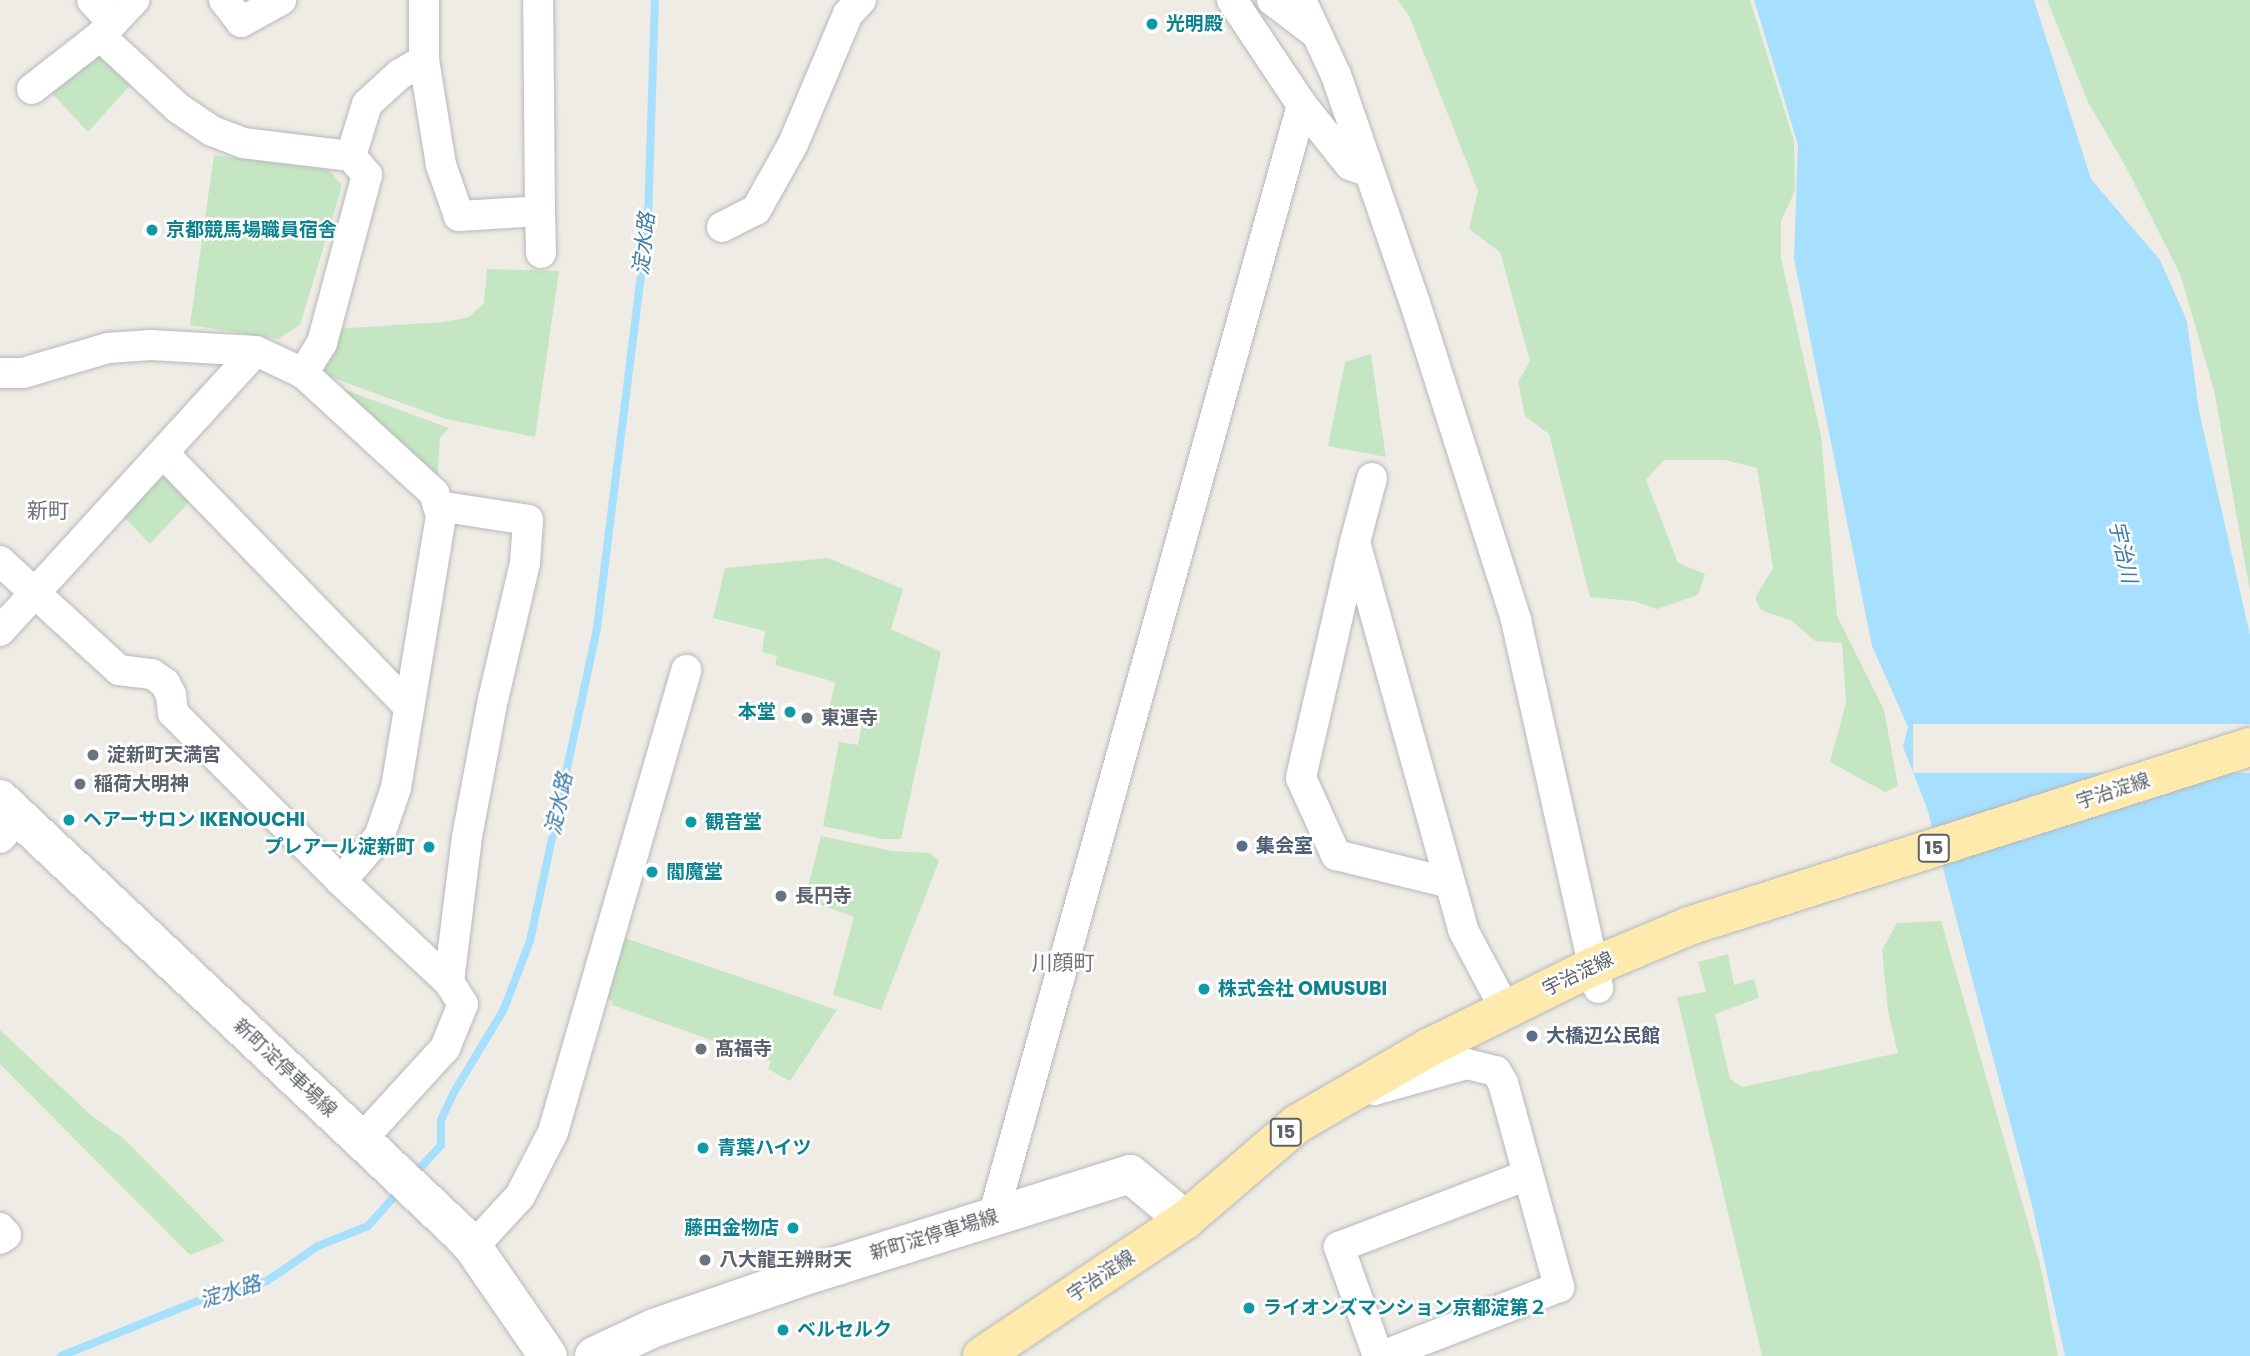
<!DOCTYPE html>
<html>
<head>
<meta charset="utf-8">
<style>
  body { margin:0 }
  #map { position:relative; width:2250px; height:1356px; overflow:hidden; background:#efece5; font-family:Poppins,"Noto Sans JP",sans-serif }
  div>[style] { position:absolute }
  .green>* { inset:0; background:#c5e6c2 }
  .water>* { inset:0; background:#a7dffe }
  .pier>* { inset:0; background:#efece5; transform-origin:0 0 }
  .stream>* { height:8px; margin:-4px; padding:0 4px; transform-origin:4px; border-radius:4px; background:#a7dffe }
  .roads { filter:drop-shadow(0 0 2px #b6b8bc) drop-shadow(0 0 2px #b6b8bc) }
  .street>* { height:30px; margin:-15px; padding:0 15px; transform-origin:15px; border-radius:15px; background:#fff }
  .secondary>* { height:38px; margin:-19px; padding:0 19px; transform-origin:19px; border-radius:19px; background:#fff }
  .primary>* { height:38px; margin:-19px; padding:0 19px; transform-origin:19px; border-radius:19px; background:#feeaac }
  .dots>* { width:19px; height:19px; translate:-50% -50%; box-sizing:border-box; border:4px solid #fff; border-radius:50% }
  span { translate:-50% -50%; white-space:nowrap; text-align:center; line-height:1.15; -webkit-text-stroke:5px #fff; paint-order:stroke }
  .shield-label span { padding:2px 5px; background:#fff; border:2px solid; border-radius:5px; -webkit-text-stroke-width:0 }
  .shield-label { font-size:18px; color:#5d6266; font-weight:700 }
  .culture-label { font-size:19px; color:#0d838f; font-weight:700 }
  .left { translate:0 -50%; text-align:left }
  .right { translate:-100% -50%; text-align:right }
  .worship-label { font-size:19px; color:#5b616d; font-weight:700 }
  .street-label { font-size:19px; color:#5d6266 }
  .service-label { font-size:19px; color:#4e5e75; font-weight:700 }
  .water-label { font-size:21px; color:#407ba7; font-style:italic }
  .neighbourhood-label { font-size:21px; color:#6e7478 }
</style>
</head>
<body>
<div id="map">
  <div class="green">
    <i style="clip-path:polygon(1398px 0,1750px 0,1794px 141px,1795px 191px,1781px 221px,1781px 258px,1821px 436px,1837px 616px,1884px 710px,1898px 786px,1885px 792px,1830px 762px,1846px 703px,1842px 643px,1815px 641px,1792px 621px,1761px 610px,1755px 598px,1773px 568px,1757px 468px,1725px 460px,1664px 460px,1646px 480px,1678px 563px,1705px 574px,1698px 595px,1657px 609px,1633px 601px,1590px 597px,1549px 434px,1525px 416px,1518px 382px,1530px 361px,1500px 252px,1469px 229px,1478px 191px,1410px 18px)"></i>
    <i style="clip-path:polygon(2047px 0,2250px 0,2250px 591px,2214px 390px,2180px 274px,2126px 167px,2088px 102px)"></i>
    <i style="clip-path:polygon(96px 48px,131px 84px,88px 132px,49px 90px)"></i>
    <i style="clip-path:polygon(214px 155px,329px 170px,342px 186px,300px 325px,278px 339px,190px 325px)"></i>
    <i style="clip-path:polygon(487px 269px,559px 271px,535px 437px,446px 419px,322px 374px,335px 329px,444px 322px,469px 317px,484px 303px)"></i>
    <i style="clip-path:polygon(1371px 354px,1379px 411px,1386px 457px,1328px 446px,1345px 362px)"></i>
    <i style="clip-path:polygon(321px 381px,449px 428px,440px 438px,437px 485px)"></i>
    <i style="clip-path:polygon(175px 476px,194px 497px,150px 544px,123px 516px,157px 478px)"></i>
    <i style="clip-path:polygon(828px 558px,903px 589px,891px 629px,941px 652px,901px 839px,883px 839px,823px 826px,839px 742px,858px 745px,864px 714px,830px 706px,835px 682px,775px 665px,777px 656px,762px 652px,765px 631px,713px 618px,725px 568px)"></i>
    <i style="clip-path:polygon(821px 836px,892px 851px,930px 853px,939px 861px,881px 1010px,833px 995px,854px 917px,805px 899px)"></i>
    <i style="clip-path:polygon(1941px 921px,2040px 1264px,2058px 1356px,1762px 1356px,1677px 997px,1706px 992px,1698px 962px,1728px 954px,1734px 985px,1754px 979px,1759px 998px,1715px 1014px,1730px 1079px,1742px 1087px,1898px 1053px,1888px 1011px,1882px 950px,1897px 923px)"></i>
    <i style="clip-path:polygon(625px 938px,837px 1010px,790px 1081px,768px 1069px,771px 1061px,612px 1005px,613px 1001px,607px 999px)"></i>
    <i style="clip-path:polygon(0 1030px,92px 1116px,124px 1139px,225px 1241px,190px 1255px,0 1064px)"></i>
  </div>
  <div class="water">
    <i style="clip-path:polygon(1754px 0,2034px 0,2091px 179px,2160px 260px,2187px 321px,2199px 411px,2250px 635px,2250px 1356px,2065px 1356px,2032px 1205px,1927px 808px,1903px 747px,1908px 727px,1872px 646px,1794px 259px,1798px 145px)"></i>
  </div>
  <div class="pier">
    <i style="left:2250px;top:724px;width:49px;height:337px;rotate:90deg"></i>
  </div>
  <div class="stream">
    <i style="left:413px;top:1176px;width:42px;rotate:-47.9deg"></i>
    <i style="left:441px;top:1145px;width:25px;rotate:-90deg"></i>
    <i style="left:441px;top:1120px;width:29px;rotate:-65deg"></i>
    <i style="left:453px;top:1094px;width:99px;rotate:-59deg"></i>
    <i style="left:504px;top:1009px;width:73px;rotate:-69.1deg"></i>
    <i style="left:530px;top:941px;width:320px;rotate:-77.9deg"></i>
    <i style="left:597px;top:628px;width:410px;rotate:-82.9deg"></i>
    <i style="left:648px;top:221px;width:221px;rotate:-88.2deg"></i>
    <i style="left:61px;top:1356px;width:177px;rotate:-21.9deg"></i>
    <i style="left:225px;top:1290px;width:43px;rotate:-12.1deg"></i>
    <i style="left:267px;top:1281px;width:62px;rotate:-34.5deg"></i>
    <i style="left:318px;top:1246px;width:54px;rotate:-21.8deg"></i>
    <i style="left:368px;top:1226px;width:48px;rotate:-48.4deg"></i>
  </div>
  <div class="roads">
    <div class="street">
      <i style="left:92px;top:0;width:31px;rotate:48deg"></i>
      <i style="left:224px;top:0;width:28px;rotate:52deg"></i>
      <i style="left:241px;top:22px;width:46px;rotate:-28.8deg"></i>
      <i style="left:424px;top:0;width:60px;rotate:90deg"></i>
      <i style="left:424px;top:60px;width:106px;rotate:80.8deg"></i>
      <i style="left:441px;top:165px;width:54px;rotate:70.6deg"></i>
      <i style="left:459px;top:216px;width:81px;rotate:-3.5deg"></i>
      <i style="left:540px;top:211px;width:211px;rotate:-90.5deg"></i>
      <i style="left:1232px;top:0;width:126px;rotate:56.3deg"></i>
      <i style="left:1302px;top:105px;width:77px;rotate:51.3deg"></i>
      <i style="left:1350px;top:165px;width:20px;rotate:20deg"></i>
      <i style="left:1272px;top:0;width:53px;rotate:37.3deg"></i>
      <i style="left:1301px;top:0;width:83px;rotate:65deg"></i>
      <i style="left:1336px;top:75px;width:241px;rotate:70.9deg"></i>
      <i style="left:1415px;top:303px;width:333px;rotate:72.3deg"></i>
      <i style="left:1516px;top:620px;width:377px;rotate:77.4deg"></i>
      <i style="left:100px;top:36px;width:50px;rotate:-46.6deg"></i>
      <i style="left:32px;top:89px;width:86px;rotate:-37.9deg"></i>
      <i style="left:100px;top:36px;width:106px;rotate:42.7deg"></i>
      <i style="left:178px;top:108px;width:41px;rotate:34.1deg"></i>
      <i style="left:212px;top:131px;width:33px;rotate:21deg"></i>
      <i style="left:243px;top:143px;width:109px;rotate:6.9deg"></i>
      <i style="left:351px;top:156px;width:25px;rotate:50deg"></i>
      <i style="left:367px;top:175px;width:174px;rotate:105deg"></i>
      <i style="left:322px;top:343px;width:36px;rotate:122deg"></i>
      <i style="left:351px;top:156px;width:54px;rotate:-72.9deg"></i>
      <i style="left:367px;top:104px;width:45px;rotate:-42.3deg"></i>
      <i style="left:400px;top:74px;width:28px;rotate:-30deg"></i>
      <i style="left:540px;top:211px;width:42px;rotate:88.6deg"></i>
      <i style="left:722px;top:227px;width:38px;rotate:-27deg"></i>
      <i style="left:756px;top:210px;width:76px;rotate:-60.7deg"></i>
      <i style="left:793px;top:144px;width:141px;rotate:-67.1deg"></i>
      <i style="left:848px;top:14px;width:19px;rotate:-47deg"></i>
      <i style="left:0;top:373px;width:23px"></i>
      <i style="left:23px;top:373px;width:89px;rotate:-16.4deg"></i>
      <i style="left:108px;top:348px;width:43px;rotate:-4deg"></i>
      <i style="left:151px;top:345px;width:105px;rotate:3.3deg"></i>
      <i style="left:256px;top:351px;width:52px;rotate:25.1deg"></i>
      <i style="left:303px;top:373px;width:178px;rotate:42.5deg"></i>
      <i style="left:434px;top:493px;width:24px;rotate:73deg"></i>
      <i style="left:441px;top:516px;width:276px;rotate:99.4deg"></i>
      <i style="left:396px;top:788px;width:52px;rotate:109.1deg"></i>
      <i style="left:379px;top:837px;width:58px;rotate:130.8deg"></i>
      <i style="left:164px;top:454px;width:352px;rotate:45.9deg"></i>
      <i style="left:1372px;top:478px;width:66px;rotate:104.9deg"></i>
      <i style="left:1355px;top:542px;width:403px;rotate:74.4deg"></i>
      <i style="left:1463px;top:930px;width:89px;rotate:62deg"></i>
      <i style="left:438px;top:506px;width:91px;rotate:8.8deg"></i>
      <i style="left:528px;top:520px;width:43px;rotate:94deg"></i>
      <i style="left:525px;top:563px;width:140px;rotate:103.2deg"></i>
      <i style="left:493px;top:699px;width:140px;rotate:100.7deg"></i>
      <i style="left:467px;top:837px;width:146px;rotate:97.1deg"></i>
      <i style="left:1354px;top:546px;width:238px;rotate:102.9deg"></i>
      <i style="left:1301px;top:778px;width:85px;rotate:65.6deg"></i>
      <i style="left:1336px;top:855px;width:117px;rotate:13.8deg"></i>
      <i style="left:0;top:561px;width:161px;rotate:42.5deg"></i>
      <i style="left:119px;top:670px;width:33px;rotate:7deg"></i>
      <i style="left:152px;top:674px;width:16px;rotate:35deg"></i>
      <i style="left:165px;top:683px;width:13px;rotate:63deg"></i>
      <i style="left:171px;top:695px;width:18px;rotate:84deg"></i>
      <i style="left:173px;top:713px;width:238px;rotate:45deg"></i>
      <i style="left:341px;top:881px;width:148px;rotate:43.1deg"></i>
      <i style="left:449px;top:982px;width:26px;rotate:58deg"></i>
      <i style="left:463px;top:1004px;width:48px;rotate:112.2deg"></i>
      <i style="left:445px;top:1048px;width:125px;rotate:132.4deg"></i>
      <i style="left:0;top:631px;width:379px;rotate:-47.6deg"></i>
      <i style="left:0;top:838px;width:28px;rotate:-48deg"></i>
      <i style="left:1374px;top:1090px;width:97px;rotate:-15.6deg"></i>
      <i style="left:1467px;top:1064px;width:30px;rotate:14deg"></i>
      <i style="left:1496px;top:1071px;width:14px;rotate:60deg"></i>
      <i style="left:1503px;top:1083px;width:212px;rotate:74.6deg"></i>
      <i style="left:1559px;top:1287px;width:190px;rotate:158.7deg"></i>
      <i style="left:993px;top:1217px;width:1154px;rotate:-74.47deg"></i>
      <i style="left:0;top:1228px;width:9px;rotate:49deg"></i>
      <i style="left:6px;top:1235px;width:7px;rotate:146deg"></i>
      <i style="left:473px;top:1247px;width:69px;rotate:-47.3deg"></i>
      <i style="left:520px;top:1196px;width:72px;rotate:-62.7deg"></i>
      <i style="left:553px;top:1132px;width:481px;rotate:-73.9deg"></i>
      <i style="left:1378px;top:1356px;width:116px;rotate:-109.7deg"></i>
      <i style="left:1339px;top:1247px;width:202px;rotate:-20.9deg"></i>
    </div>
    <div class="secondary">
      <i style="left:0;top:799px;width:631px;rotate:43.33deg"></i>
      <i style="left:459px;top:1232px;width:21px;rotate:47deg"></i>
      <i style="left:473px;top:1247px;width:132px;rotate:55.5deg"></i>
      <i style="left:594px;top:1356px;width:66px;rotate:-25deg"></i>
      <i style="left:654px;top:1328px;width:169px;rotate:-19deg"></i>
      <i style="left:814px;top:1273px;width:331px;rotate:-17.4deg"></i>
      <i style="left:1130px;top:1174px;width:72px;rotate:39.9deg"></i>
    </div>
    <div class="primary">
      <i style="left:982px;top:1356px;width:244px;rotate:-33.8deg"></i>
      <i style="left:1185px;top:1220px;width:148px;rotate:-40.6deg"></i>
      <i style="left:1297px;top:1124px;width:154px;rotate:-30.1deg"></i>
      <i style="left:1430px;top:1047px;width:183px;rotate:-26.3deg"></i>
      <i style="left:1594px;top:966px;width:103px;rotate:-22.8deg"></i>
      <i style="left:1689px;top:926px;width:589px;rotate:-17.7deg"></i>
    </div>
  </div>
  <div class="dots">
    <i style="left:1152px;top:24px;background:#0f9aa8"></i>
    <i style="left:152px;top:230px;background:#0f9aa8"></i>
    <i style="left:790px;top:712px;background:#0f9aa8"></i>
    <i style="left:807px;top:718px;background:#6b7280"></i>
    <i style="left:93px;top:755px;background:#6b7280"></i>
    <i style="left:80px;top:784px;background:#6b7280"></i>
    <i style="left:69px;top:820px;background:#0f9aa8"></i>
    <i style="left:691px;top:822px;background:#0f9aa8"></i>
    <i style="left:1242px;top:846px;background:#5c6f8a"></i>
    <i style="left:429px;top:847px;background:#0f9aa8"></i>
    <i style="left:652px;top:872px;background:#0f9aa8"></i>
    <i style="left:781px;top:896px;background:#6b7280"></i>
    <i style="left:1204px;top:989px;background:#0f9aa8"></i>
    <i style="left:1532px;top:1036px;background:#5c6f8a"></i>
    <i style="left:701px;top:1049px;background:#6b7280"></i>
    <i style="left:703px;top:1148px;background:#0f9aa8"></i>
    <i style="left:793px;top:1228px;background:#0f9aa8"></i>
    <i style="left:705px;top:1260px;background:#6b7280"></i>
    <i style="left:1249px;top:1308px;background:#0f9aa8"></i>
    <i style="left:783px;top:1330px;background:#0f9aa8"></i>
  </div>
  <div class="shield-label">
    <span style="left:1934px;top:848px">15</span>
    <span style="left:1286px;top:1132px">15</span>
  </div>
  <div class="culture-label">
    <span class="left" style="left:1166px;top:24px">光明殿</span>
    <span class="left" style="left:166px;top:230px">京都競馬場職員宿舎</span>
    <span class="right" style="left:776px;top:712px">本堂</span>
    <span class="left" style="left:83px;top:820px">ヘアーサロン IKENOUCHI</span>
    <span class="left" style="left:705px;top:822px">観音堂</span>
    <span class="right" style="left:415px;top:847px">プレアール淀新町</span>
    <span class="left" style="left:666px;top:872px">閻魔堂</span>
    <span class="left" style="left:1218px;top:989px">株式会社 OMUSUBI</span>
    <span class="left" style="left:717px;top:1148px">青葉ハイツ</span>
    <span class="right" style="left:779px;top:1228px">藤田金物店</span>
    <span class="left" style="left:1263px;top:1308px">ライオンズマンション京都淀第２</span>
    <span class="left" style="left:797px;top:1330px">ベルセルク</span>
  </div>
  <div class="worship-label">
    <span class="left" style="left:821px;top:718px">東運寺</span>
    <span class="left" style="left:107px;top:755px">淀新町天満宮</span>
    <span class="left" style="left:94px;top:784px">稲荷大明神</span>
    <span class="left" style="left:795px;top:896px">長円寺</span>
    <span class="left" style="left:715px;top:1049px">髙福寺</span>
    <span class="left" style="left:719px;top:1260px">八大龍王辨財天</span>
  </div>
  <div class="street-label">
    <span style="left:2113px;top:791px;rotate:-18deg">宇治淀線</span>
    <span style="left:1578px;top:974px;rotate:-26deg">宇治淀線</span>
    <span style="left:285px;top:1068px;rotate:43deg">新町淀停車場線</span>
    <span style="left:934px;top:1235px;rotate:-17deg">新町淀停車場線</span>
    <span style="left:1101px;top:1276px;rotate:-34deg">宇治淀線</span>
  </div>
  <div class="service-label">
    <span class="left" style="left:1256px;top:846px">集会室</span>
    <span class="left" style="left:1546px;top:1036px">大橋辺公民館</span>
  </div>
  <div class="water-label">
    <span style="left:644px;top:244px;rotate:-84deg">淀水路</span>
    <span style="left:2123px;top:552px;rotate:77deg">宇治川</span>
    <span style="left:559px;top:804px;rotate:-78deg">淀水路</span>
    <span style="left:230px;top:1292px;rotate:-17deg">淀水路</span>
  </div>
  <div class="neighbourhood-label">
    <span style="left:48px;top:511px">新町</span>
    <span style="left:1063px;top:963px">川顔町</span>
  </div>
</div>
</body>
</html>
